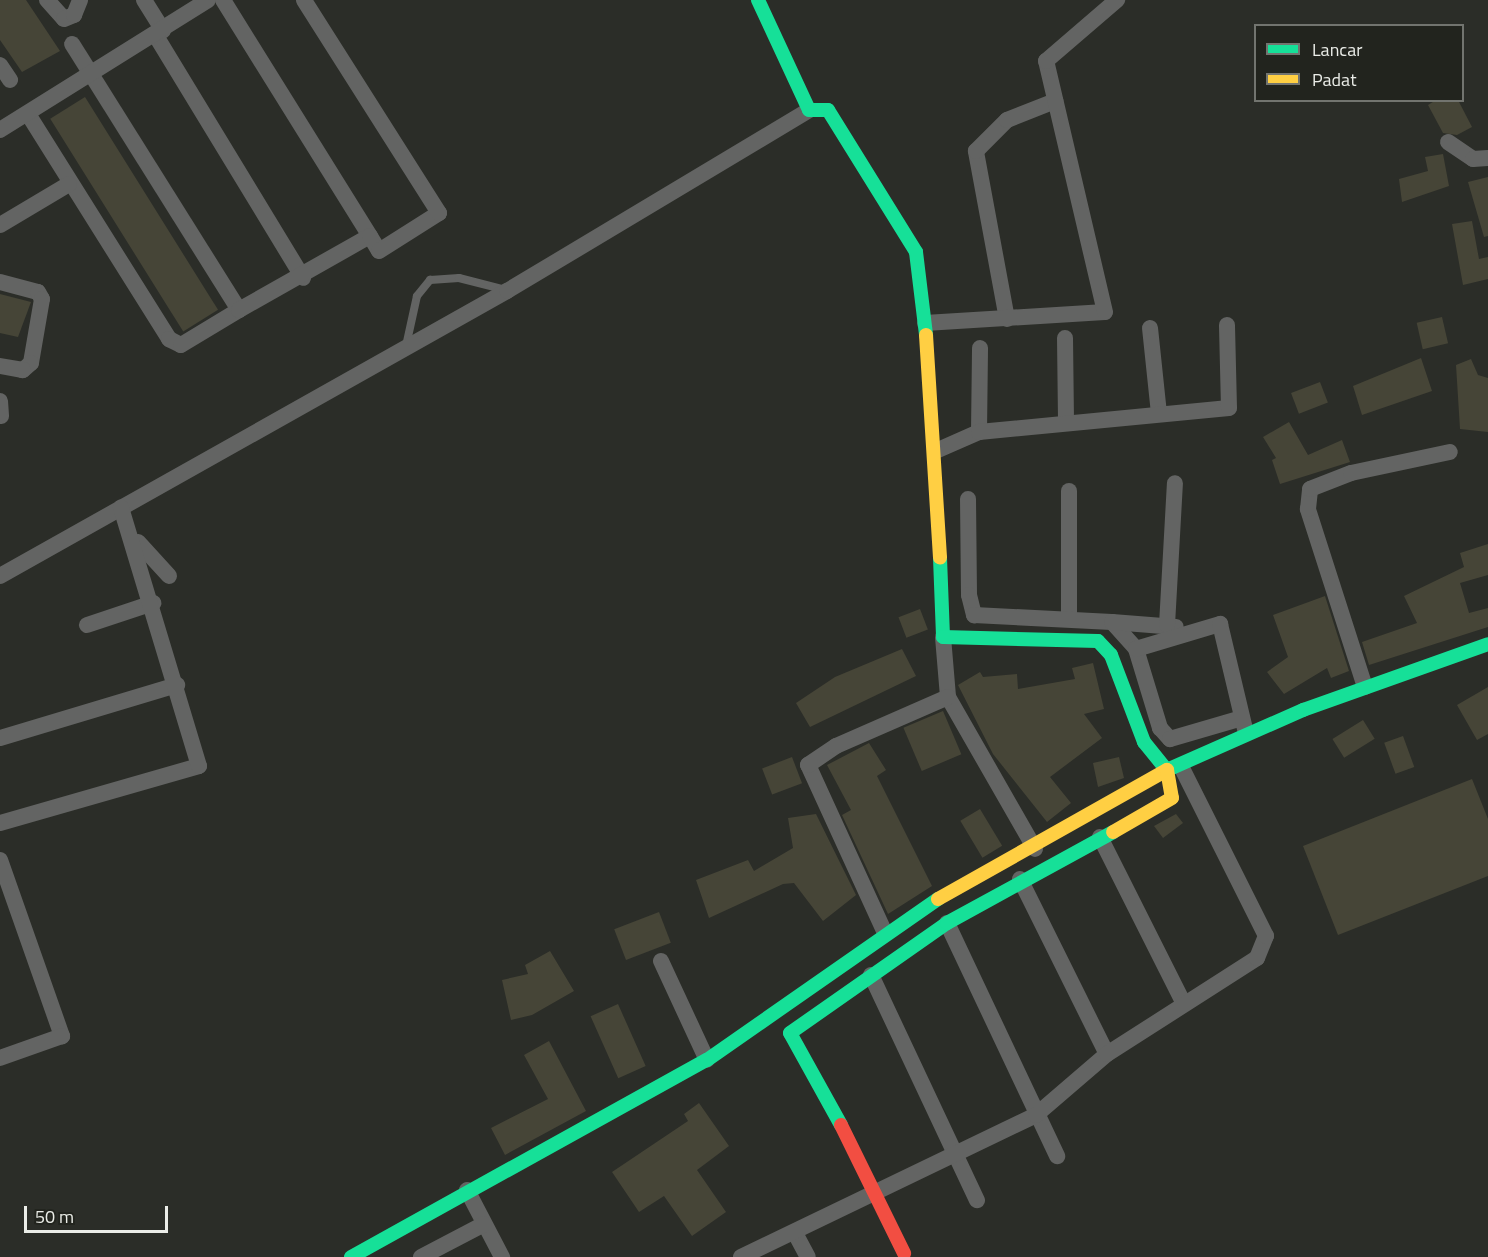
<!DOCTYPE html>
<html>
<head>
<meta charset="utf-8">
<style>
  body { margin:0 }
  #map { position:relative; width:1488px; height:1257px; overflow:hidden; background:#2b2d28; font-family:"Titillium Web",sans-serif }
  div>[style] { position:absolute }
  .building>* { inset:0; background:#464537; transform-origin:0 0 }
  .lane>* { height:8px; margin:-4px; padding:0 4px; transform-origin:4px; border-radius:4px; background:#636463 }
  .street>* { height:16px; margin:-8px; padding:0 8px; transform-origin:8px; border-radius:8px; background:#636463 }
  .fast>* { height:14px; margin:-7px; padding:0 7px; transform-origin:7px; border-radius:7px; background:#16e098 }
  .slow>* { height:14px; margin:-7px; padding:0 7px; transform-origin:7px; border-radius:7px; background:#ffcf43 }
  .jam>* { height:14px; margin:-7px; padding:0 7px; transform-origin:7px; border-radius:7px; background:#f24e42 }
  span { translate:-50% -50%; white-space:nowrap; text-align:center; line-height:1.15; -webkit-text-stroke:4.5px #22241e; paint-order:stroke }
  .legend { position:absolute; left:1254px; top:24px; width:210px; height:78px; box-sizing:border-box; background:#22241e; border:2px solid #72746f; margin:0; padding:8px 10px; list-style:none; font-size:18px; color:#ebede8 }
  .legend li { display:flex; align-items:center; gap:12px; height:30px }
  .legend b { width:30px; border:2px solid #72746f }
  .scale { position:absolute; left:24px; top:1206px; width:144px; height:27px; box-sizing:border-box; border:3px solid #ebede8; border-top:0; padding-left:8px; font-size:18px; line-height:21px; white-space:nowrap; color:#ebede8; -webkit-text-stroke:4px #22241e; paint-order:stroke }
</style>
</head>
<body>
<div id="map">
  <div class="building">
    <i style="clip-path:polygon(0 0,26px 0,60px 51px,22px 72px,0 40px)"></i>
    <i style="left:85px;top:97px;width:251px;height:41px;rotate:58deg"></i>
    <i style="clip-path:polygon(1436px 100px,1458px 100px,1472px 127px,1457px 135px,1443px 133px,1428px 105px)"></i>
    <i style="clip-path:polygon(1443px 154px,1449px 186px,1402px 202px,1399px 179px,1428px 171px,1425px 157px)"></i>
    <i style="clip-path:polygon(1488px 177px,1488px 236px,1484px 237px,1468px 182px)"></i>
    <i style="clip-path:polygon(1472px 221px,1479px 259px,1488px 257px,1488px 279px,1463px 285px,1452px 224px)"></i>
    <i style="clip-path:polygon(0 294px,31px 302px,18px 337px,0 333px)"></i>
    <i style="left:1442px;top:317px;width:27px;height:26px;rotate:77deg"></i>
    <i style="clip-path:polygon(1421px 358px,1432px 391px,1362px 415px,1353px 386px)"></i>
    <i style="clip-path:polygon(1471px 359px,1478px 375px,1488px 378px,1488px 432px,1460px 429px,1456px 365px)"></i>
    <i style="left:1320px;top:382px;width:22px;height:31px;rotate:69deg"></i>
    <i style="clip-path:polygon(1289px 422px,1308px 455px,1342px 440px,1350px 462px,1280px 484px,1272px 460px,1276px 458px,1263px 437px)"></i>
    <i style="clip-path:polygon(1488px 544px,1488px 575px,1460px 583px,1469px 613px,1488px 608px,1488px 627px,1369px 665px,1362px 642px,1417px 623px,1404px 596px,1464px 567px,1460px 553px)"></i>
    <i style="clip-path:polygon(1325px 596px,1349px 671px,1331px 678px,1327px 668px,1284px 694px,1267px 672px,1288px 657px,1273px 615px)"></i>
    <i style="left:920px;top:609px;width:22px;height:23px;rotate:69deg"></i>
    <i style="clip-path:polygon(902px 649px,916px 676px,810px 727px,796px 703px,835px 677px)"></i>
    <i style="clip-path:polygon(1093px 663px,1104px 709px,1084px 714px,1102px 738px,1050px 777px,1071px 803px,1047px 822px,993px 754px,958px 685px,980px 672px,983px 677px,1017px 674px,1018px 689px,1075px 679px,1072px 668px)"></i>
    <i style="clip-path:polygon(1488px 687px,1488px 734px,1477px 740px,1457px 705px)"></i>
    <i style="left:943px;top:711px;width:47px;height:43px;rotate:67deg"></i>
    <i style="left:1363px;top:720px;width:22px;height:36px;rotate:58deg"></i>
    <i style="left:1403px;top:736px;width:33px;height:20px;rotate:70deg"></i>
    <i style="clip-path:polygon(869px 743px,886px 770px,877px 776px,932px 886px,888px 914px,842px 815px,851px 810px,827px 765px)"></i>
    <i style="left:792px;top:757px;width:28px;height:32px;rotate:69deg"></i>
    <i style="clip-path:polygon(1119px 757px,1124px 778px,1098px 787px,1093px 763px)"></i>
    <i style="clip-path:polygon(1472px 779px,1488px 819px,1488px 876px,1338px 935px,1303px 846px)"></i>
    <i style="left:980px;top:809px;width:43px;height:23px;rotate:59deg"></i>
    <i style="clip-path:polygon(816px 814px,856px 895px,823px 921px,794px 883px,783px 884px,709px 918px,696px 880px,748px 860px,754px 871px,793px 848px,788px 818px)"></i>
    <i style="clip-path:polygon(1176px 814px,1183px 823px,1163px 838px,1154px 826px)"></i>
    <i style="left:659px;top:912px;width:33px;height:48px;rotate:69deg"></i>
    <i style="clip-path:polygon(550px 951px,574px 991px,532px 1015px,511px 1020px,502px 980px,528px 974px,525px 965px)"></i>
    <i style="left:618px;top:1004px;width:68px;height:30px;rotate:66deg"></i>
    <i style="clip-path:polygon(549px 1041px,586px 1111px,505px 1155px,491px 1128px,548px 1099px,524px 1055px)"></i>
    <i style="clip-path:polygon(699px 1103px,729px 1146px,697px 1170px,726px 1212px,692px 1236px,664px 1196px,639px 1212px,612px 1172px,688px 1121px,684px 1114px)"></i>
  </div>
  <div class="lane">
    <i style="left:406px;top:346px;width:51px;rotate:-77.6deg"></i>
    <i style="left:417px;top:296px;width:21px;rotate:-51deg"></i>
    <i style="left:430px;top:280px;width:29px;rotate:-4deg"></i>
    <i style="left:459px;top:278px;width:49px;rotate:14.3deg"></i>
  </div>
  <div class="street">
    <i style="left:47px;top:0;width:25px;rotate:48deg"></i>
    <i style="left:64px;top:19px;width:11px;rotate:-22deg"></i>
    <i style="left:74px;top:15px;width:16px;rotate:-68deg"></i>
    <i style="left:144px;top:0;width:36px;rotate:58deg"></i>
    <i style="left:223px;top:0;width:278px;rotate:58.1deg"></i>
    <i style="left:156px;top:36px;width:283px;rotate:58.7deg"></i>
    <i style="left:0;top:65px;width:18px;rotate:56deg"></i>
    <i style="left:28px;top:114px;width:266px;rotate:57.9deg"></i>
    <i style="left:169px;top:339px;width:13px;rotate:27deg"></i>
    <i style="left:181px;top:345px;width:68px;rotate:-31.1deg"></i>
    <i style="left:239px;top:310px;width:314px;rotate:-122.1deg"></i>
    <i style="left:0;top:130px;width:245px;rotate:-32deg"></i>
    <i style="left:1448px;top:142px;width:30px;rotate:34deg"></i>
    <i style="left:1473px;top:159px;width:15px;rotate:-4deg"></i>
    <i style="left:0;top:225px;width:80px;rotate:-30.7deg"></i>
    <i style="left:0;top:282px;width:39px;rotate:15deg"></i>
    <i style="left:38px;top:292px;width:8px;rotate:60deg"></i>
    <i style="left:42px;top:299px;width:65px;rotate:99.8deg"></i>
    <i style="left:31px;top:363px;width:11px;rotate:139deg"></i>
    <i style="left:23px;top:370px;width:23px;rotate:-170deg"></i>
    <i style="left:239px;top:310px;width:150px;rotate:-29.5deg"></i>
    <i style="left:370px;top:236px;width:17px;rotate:59deg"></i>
    <i style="left:379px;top:251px;width:71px;rotate:-32.3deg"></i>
    <i style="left:439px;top:213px;width:252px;rotate:-122.4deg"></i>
    <i style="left:1007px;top:319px;width:171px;rotate:-100.5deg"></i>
    <i style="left:976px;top:151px;width:44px;rotate:-45deg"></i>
    <i style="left:1007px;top:120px;width:52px;rotate:-21.6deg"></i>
    <i style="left:925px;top:323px;width:180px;rotate:-3.5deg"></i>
    <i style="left:1105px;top:312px;width:258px;rotate:-103.2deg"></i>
    <i style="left:1046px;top:61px;width:94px;rotate:-40.7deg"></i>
    <i style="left:1150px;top:328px;width:85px;rotate:84deg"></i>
    <i style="left:1065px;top:338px;width:85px;rotate:89.3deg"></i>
    <i style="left:0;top:401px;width:15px;rotate:86deg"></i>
    <i style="left:979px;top:432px;width:84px;rotate:-89.3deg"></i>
    <i style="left:938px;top:450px;width:45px;rotate:-23.7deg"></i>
    <i style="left:979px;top:432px;width:251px;rotate:-5.5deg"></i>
    <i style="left:1229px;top:408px;width:83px;rotate:-91.4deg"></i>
    <i style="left:1069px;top:491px;width:128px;rotate:90deg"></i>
    <i style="left:968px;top:499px;width:96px;rotate:89.4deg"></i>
    <i style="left:969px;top:595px;width:21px;rotate:76deg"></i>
    <i style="left:974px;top:615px;width:138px;rotate:2.9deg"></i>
    <i style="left:1112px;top:622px;width:36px;rotate:48deg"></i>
    <i style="left:1136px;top:649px;width:83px;rotate:73.1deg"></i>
    <i style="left:1160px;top:728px;width:15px;rotate:48deg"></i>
    <i style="left:1170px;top:739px;width:75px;rotate:-16.3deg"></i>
    <i style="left:138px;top:542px;width:46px;rotate:47.6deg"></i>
    <i style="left:0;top:576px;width:582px;rotate:-29.34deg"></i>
    <i style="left:507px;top:291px;width:352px;rotate:-30.9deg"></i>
    <i style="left:1112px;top:622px;width:64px;rotate:4.5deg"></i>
    <i style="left:87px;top:625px;width:70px;rotate:-18.4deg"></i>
    <i style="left:1167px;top:625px;width:142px;rotate:-86.8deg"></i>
    <i style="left:943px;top:637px;width:60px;rotate:85.2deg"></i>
    <i style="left:948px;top:697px;width:175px;rotate:60.2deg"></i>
    <i style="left:1136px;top:649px;width:88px;rotate:-16.6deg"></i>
    <i style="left:1220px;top:624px;width:108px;rotate:76.6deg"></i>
    <i style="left:1365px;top:687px;width:187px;rotate:-107.8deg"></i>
    <i style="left:1308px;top:509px;width:20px;rotate:-84deg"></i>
    <i style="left:1310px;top:489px;width:44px;rotate:-21.3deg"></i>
    <i style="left:1351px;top:473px;width:101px;rotate:-12deg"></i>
    <i style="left:0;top:738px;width:185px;rotate:-16.7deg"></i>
    <i style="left:0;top:823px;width:207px;rotate:-16deg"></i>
    <i style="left:199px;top:766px;width:270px;rotate:-106.8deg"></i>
    <i style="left:1100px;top:837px;width:185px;rotate:63.3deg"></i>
    <i style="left:0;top:860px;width:187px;rotate:70.6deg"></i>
    <i style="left:62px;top:1036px;width:66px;rotate:160.5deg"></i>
    <i style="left:1020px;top:879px;width:195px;rotate:63.6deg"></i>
    <i style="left:947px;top:923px;width:258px;rotate:64.7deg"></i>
    <i style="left:885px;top:933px;width:185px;rotate:-114.6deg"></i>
    <i style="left:808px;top:765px;width:34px;rotate:-34deg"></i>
    <i style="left:836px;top:746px;width:122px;rotate:-23.6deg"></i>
    <i style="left:661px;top:961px;width:109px;rotate:65.1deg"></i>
    <i style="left:871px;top:975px;width:249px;rotate:64.8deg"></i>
    <i style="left:467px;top:1190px;width:76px;rotate:62.4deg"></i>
    <i style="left:795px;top:1233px;width:27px;rotate:62deg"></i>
    <i style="left:421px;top:1257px;width:71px;rotate:-27.6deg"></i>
    <i style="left:741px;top:1257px;width:327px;rotate:-25.7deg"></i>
    <i style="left:1036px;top:1115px;width:94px;rotate:-40.7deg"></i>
    <i style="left:1107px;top:1054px;width:178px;rotate:-32.6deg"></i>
    <i style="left:1257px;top:958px;width:24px;rotate:-68deg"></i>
    <i style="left:1266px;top:936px;width:188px;rotate:-116.6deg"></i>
  </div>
  <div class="fast">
    <i style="left:758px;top:0;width:121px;rotate:65.1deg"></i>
    <i style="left:809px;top:110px;width:19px"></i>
    <i style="left:828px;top:110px;width:167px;rotate:58.2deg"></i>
    <i style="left:916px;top:252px;width:84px;rotate:83.1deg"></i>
    <i style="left:940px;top:558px;width:79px;rotate:87.8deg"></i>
    <i style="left:943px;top:637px;width:155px;rotate:1.5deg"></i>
    <i style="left:1098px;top:641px;width:19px;rotate:47deg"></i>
    <i style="left:1111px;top:655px;width:93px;rotate:69.2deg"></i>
    <i style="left:1144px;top:742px;width:36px;rotate:51deg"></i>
    <i style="left:1167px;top:770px;width:149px;rotate:-23.8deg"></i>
    <i style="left:1303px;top:710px;width:196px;rotate:-19.6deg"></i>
    <i style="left:841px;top:1125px;width:105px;rotate:-119deg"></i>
    <i style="left:790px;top:1033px;width:192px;rotate:-35deg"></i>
    <i style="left:947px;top:923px;width:189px;rotate:-28.7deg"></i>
    <i style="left:351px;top:1257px;width:407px;rotate:-29deg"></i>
    <i style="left:707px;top:1060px;width:282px;rotate:-34.9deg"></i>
  </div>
  <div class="slow">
    <i style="left:926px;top:335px;width:223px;rotate:86.4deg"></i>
    <i style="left:938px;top:899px;width:263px;rotate:-29.4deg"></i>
    <i style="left:1167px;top:770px;width:28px;rotate:80deg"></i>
    <i style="left:1172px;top:798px;width:68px;rotate:150deg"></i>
  </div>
  <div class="jam">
    <i style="left:841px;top:1125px;width:143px;rotate:63.8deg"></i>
  </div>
  <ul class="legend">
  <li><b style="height:8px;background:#16e098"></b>Lancar</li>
  <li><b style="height:8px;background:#ffcf43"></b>Padat</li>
  </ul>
  <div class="scale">50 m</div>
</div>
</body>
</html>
